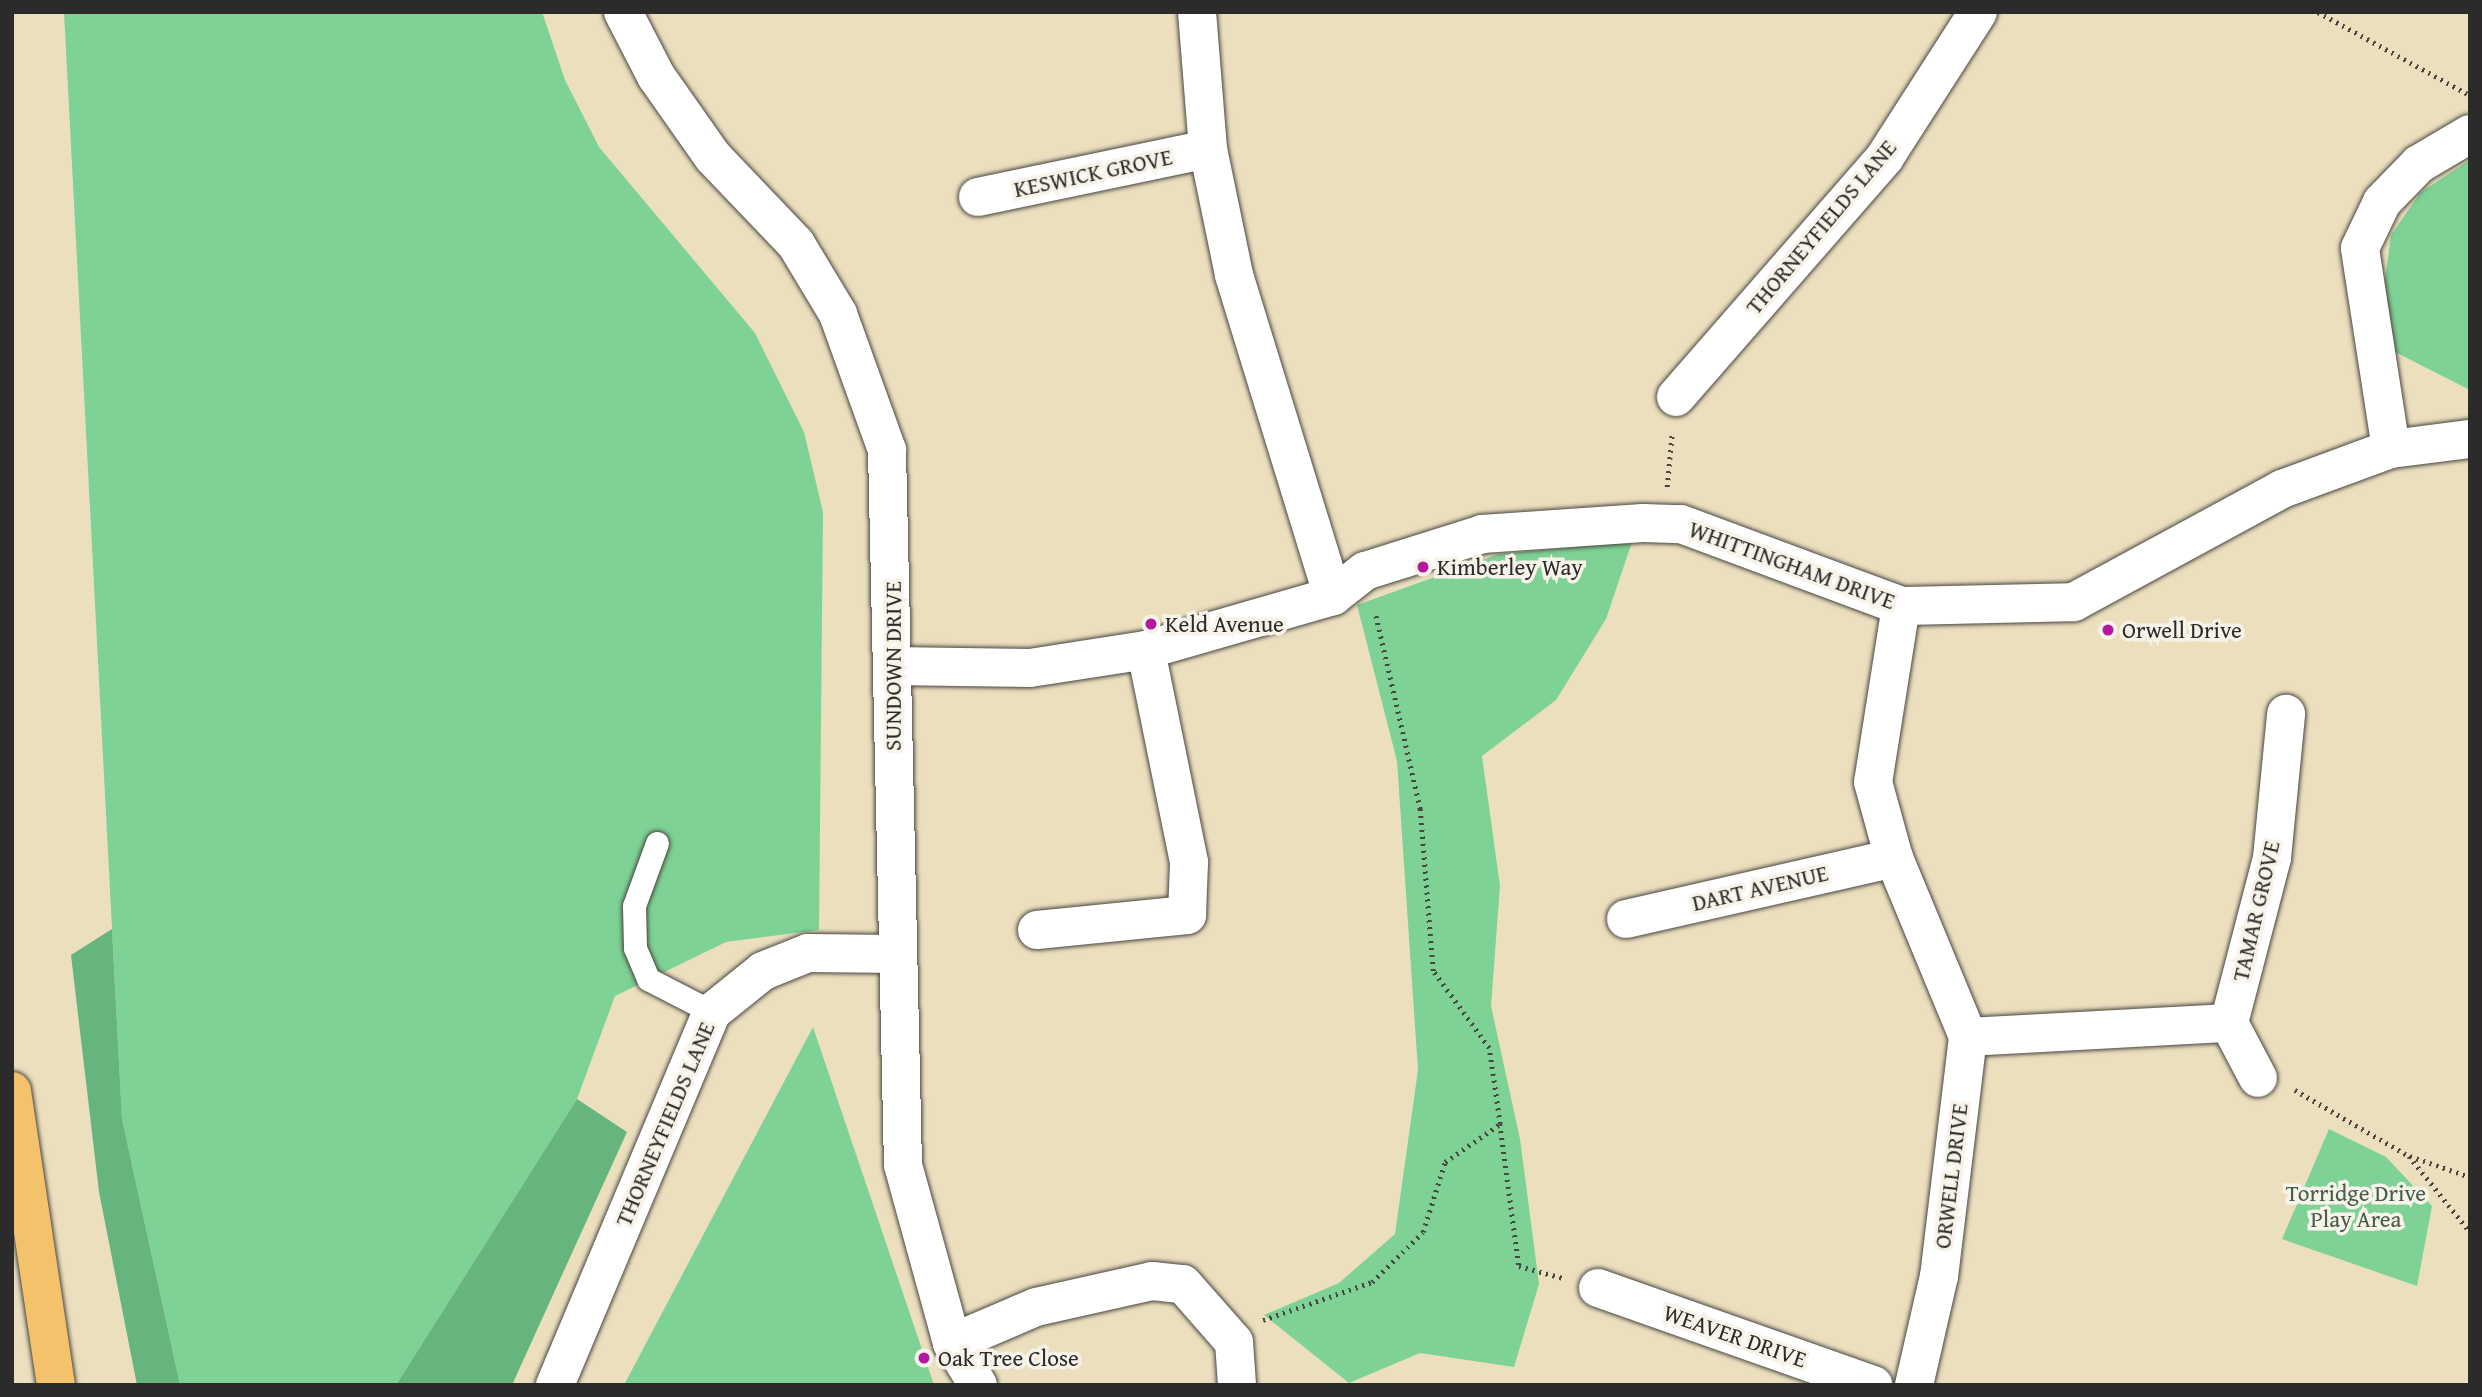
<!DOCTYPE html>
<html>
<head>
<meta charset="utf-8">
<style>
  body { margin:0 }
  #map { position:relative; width:2482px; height:1397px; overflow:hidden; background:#ecdfbe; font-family:"Gentium Book Plus",serif }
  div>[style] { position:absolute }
  .green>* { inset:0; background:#7ed295 }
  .forest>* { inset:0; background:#66b47e }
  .path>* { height:4.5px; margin-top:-2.25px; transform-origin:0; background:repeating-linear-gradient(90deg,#484641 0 2px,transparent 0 7px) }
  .roads { filter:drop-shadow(0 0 2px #484641) drop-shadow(0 0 2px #484641) }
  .service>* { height:23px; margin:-11.5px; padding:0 11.5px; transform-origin:11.5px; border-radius:11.5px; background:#fff }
  .minor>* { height:38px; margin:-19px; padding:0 19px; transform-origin:19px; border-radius:19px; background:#fff }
  .tertiary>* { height:38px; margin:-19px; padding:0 19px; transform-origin:19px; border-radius:19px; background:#fff }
  .motorway>* { height:38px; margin:-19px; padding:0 19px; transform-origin:19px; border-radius:19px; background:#f3c26a }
  .dots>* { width:19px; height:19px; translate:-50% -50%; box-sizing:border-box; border:4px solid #f7f3e8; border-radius:50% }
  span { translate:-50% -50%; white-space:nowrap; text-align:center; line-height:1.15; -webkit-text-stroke:7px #f7f3e8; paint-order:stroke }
  .street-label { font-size:23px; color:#2b2b2b }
  .poi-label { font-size:23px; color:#2b2b2b }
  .left { translate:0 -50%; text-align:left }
  .park-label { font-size:23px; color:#445d4b }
  .frame { position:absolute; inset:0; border:14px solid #2b2b2b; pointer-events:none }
</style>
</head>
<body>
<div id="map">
  <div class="green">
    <i style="clip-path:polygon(64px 12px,542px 12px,565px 80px,599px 147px,755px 333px,804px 432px,823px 512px,819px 930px,726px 942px,615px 996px,577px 1099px,396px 1385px,180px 1385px,122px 1119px)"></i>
    <i style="clip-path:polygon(2470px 160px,2470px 390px,2393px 351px,2384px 288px,2391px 235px,2421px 192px)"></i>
    <i style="clip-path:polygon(1632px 542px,1606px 619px,1556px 700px,1482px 756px,1500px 886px,1491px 1006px,1520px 1139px,1539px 1284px,1514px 1367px,1420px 1353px,1349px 1383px,1264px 1315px,1339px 1283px,1395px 1234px,1418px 1070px,1397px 761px,1357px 605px,1499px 554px)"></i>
    <i style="clip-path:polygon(813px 1027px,934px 1385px,624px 1385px)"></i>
    <i style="clip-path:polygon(2329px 1129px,2386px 1157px,2432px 1206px,2417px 1286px,2282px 1239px)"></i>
  </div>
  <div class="forest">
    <i style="clip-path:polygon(112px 929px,122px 1119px,180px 1385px,137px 1385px,99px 1192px,71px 955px)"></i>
    <i style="clip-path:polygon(577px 1099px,627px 1132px,512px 1385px,396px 1385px)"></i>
  </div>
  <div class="path">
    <i style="left:2318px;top:12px;width:171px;rotate:28.7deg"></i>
    <i style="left:1667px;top:487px;width:54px;rotate:-84.7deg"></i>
    <i style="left:2295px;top:1090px;width:132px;rotate:30.1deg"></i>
    <i style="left:2409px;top:1156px;width:97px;rotate:51.2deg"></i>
    <i style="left:1500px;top:1124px;width:143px;rotate:82.4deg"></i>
    <i style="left:1519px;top:1266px;width:46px;rotate:15.3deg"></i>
    <i style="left:2410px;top:1156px;width:64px;rotate:19.3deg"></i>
    <i style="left:1263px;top:1320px;width:115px;rotate:-19.2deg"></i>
    <i style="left:1372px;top:1282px;width:71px;rotate:-44.4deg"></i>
    <i style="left:1423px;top:1232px;width:73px;rotate:-72.6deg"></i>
    <i style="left:1445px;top:1162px;width:67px;rotate:-34.6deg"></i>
    <i style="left:1500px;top:1124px;width:77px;rotate:-98.2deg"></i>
    <i style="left:1489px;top:1048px;width:95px;rotate:-126deg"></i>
    <i style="left:1433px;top:971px;width:163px;rotate:-94.6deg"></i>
    <i style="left:1420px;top:809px;width:201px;rotate:-102.9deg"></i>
  </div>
  <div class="roads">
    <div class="service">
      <i style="left:657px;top:843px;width:67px;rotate:110.1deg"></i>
      <i style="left:634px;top:906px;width:42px;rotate:88.6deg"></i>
      <i style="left:635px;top:948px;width:34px;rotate:67deg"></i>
      <i style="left:648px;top:979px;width:72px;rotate:27.3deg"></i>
    </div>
    <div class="minor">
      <i style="left:1197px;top:12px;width:137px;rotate:85.4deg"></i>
      <i style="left:1208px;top:149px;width:129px;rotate:78.3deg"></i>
      <i style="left:1234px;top:275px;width:336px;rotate:72.9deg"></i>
      <i style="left:978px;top:197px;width:235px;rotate:-11.8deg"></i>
      <i style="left:1676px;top:397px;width:318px;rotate:-48.9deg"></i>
      <i style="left:1885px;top:157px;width:172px;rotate:-57.3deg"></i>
      <i style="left:2391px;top:449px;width:203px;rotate:-98.8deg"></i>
      <i style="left:2360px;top:248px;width:51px;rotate:-64.4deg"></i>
      <i style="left:2382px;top:202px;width:53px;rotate:-45.8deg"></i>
      <i style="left:2419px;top:164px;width:59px;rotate:-30.5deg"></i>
      <i style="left:1901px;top:606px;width:178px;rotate:99deg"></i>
      <i style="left:1873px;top:782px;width:79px;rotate:74.6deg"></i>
      <i style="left:1894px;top:858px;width:194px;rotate:67.5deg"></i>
      <i style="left:1968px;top:1037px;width:241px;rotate:96.9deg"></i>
      <i style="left:1939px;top:1276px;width:112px;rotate:102.9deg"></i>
      <i style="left:1626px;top:919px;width:275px;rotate:-12.8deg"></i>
      <i style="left:1037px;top:930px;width:151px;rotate:-5.7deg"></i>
      <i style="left:1187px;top:915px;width:53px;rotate:-87.8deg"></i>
      <i style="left:1189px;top:862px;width:216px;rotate:-101.5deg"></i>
      <i style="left:2229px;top:1023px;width:171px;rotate:-75.4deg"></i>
      <i style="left:2272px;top:858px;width:145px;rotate:-84.4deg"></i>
      <i style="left:1968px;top:1037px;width:261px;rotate:-3.1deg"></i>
      <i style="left:2229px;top:1023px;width:62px;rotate:62.2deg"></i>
      <i style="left:1598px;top:1288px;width:292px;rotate:19.4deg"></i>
      <i style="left:952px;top:1343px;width:91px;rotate:-23.2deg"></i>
      <i style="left:1036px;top:1307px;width:119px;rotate:-12.6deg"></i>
      <i style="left:1152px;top:1281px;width:31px;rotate:6deg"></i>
      <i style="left:1183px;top:1284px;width:77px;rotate:48.7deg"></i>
      <i style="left:1234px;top:1342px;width:43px;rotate:86deg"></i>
      <i style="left:555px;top:1385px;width:405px;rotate:-67.2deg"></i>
      <i style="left:712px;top:1012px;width:65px;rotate:-38.8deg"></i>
      <i style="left:763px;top:971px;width:48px;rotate:-21.8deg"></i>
      <i style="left:808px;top:953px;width:90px;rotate:0.6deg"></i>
    </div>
    <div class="tertiary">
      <i style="left:623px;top:12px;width:72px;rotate:62.7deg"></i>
      <i style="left:656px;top:76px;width:99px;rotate:54.9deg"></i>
      <i style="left:713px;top:157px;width:120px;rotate:46.3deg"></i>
      <i style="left:796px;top:244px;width:82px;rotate:59deg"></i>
      <i style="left:838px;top:314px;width:145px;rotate:70.2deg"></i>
      <i style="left:887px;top:450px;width:715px;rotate:88.72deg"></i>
      <i style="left:903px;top:1165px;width:185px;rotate:74.6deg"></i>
      <i style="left:952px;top:1343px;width:49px;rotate:58.2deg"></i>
      <i style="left:892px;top:666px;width:138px;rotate:0.8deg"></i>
      <i style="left:1030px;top:668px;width:117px;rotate:-8.8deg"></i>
      <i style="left:1146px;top:650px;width:195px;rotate:-16.1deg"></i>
      <i style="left:1333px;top:596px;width:41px;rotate:-38deg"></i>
      <i style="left:1365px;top:571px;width:123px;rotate:-17.5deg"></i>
      <i style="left:1482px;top:534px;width:161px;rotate:-3.9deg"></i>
      <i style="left:1643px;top:523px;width:38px;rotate:2deg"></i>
      <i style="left:1681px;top:524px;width:235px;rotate:20.4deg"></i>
      <i style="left:1901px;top:606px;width:173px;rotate:-1.3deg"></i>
      <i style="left:2074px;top:602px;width:237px;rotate:-28.5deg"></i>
      <i style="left:2282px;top:489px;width:116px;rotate:-20.2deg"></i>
      <i style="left:2391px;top:449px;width:80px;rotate:-7.2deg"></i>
    </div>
    <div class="motorway">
      <i style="left:12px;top:1091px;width:297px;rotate:81.5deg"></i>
    </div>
  </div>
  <div class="dots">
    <i style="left:1423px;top:567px;background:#b5179e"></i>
    <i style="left:1151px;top:624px;background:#b5179e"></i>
    <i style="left:2108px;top:630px;background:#b5179e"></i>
    <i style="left:924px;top:1358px;background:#b5179e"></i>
  </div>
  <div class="street-label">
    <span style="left:1093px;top:173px;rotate:-12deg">KESWICK GROVE</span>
    <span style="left:1821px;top:227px;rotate:-50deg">THORNEYFIELDS LANE</span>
    <span style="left:1792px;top:565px;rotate:20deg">WHITTINGHAM DRIVE</span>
    <span style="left:893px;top:666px;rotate:-90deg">SUNDOWN DRIVE</span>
    <span style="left:1760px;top:888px;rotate:-13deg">DART AVENUE</span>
    <span style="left:2256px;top:911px;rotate:-77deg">TAMAR GROVE</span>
    <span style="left:665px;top:1124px;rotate:-67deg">THORNEYFIELDS LANE</span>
    <span style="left:1951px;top:1176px;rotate:-83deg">ORWELL DRIVE</span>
    <span style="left:1735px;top:1336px;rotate:19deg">WEAVER DRIVE</span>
  </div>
  <div class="poi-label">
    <span class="left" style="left:1437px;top:567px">Kimberley Way</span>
    <span class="left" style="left:1165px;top:624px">Keld Avenue</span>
    <span class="left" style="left:2122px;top:630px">Orwell Drive</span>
    <span class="left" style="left:938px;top:1358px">Oak Tree Close</span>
  </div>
  <div class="park-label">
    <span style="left:2356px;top:1206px">Torridge Drive<br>Play Area</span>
  </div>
  <div class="frame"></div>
</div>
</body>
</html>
